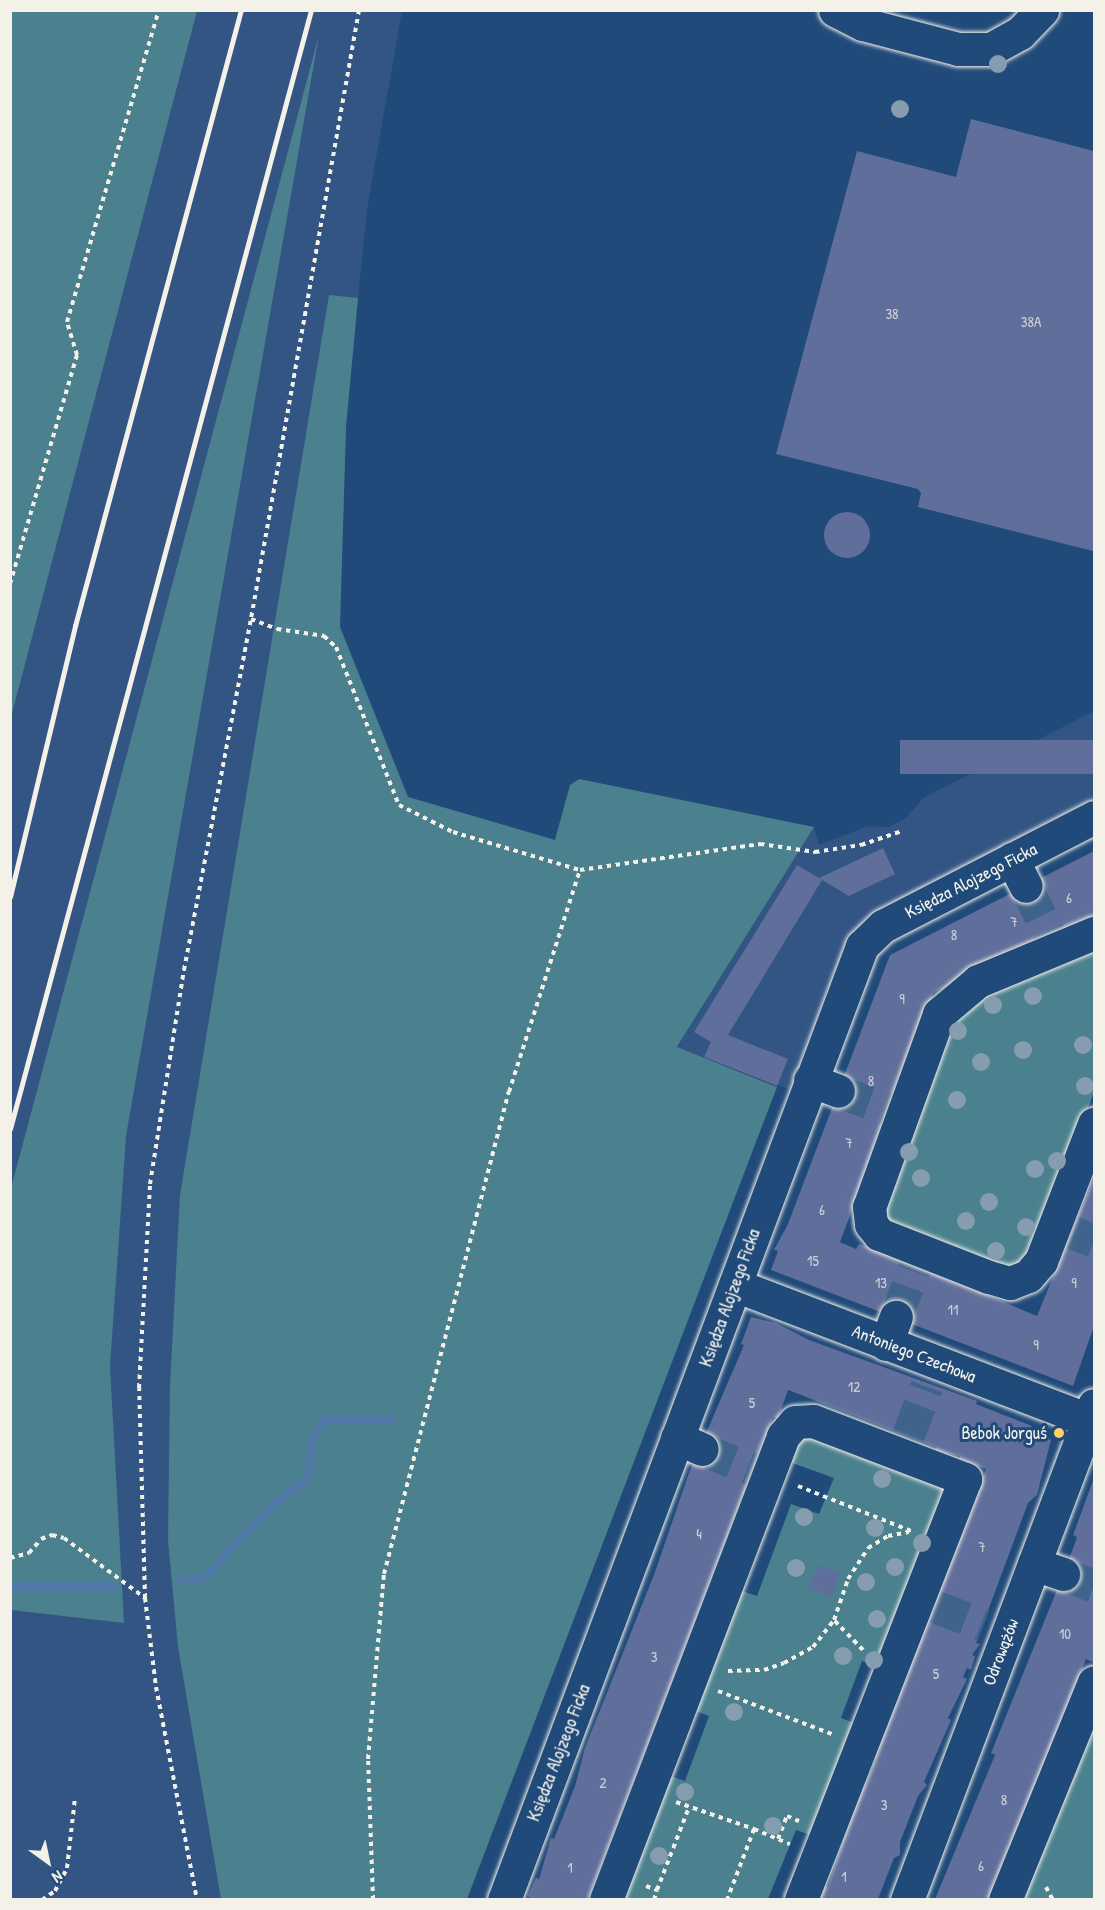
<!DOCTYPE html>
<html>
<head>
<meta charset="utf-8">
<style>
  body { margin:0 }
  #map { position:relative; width:1105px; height:1910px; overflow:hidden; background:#1f4a7a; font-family:"Patrick Hand",sans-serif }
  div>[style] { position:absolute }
  .built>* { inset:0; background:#325584 }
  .green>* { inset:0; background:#4b808e }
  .stream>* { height:9px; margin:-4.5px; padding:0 4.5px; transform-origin:4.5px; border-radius:4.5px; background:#517aa6 }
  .building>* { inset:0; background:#5f6e9b; transform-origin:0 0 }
  .round { border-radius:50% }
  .minor-tunnel>* { height:33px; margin-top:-16.5px; transform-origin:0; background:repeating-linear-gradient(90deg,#3f638a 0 33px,transparent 0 49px) }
  .path>* { height:4px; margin-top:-2px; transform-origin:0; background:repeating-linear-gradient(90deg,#f4f1e8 0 4.5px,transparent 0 9px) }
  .roads { filter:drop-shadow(0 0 2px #f4f1e8) drop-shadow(0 0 2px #f4f1e8) }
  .minor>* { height:33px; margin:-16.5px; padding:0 16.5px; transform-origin:16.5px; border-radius:16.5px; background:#1f4a7a }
  .rail>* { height:4.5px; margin:-2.25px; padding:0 2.25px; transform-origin:2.25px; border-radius:2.25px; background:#f4f1e8 }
  .trees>* { width:18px; height:18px; margin:-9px; border-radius:50%; background:#869caf }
  .dots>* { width:16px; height:16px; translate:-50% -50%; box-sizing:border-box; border:3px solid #1f4a7a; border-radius:50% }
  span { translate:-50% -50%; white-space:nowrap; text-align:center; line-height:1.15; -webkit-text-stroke:6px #1f4a7a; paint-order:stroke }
  .number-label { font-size:15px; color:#cfd0d5 }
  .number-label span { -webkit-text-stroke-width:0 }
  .street-label { font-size:18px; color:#f4f1e8 }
  .poi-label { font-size:18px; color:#f4f1e8 }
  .right { translate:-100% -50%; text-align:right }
  .frame { position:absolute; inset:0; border:12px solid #f4f1e8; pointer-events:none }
  .north { position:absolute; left:18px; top:1832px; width:60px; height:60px; -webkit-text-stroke:4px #1f4a7a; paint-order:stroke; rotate:147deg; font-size:16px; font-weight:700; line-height:24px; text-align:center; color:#f4f1e8 }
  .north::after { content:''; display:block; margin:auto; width:21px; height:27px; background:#f4f1e8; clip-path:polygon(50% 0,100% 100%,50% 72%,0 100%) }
</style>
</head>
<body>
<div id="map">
  <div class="built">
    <i style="clip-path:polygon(184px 11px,402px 11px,367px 209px,358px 298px,346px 427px,340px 627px,408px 797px,555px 840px,570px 785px,579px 779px,623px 788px,425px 1899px,11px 1899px,11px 1610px,77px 1616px,11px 1266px,11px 624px)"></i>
    <i style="clip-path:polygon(1094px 711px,1094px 803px,852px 938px,792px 1090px,677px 1048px,814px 827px,819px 845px,868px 826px,889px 827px,906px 818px,923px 798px)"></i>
  </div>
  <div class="green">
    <i style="clip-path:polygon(11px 10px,197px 11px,11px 717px,10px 11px)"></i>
    <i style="clip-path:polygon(319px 35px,126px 1136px,110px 1366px,124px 1623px,11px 1610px,11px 1188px)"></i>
    <i style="clip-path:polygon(329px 295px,358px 298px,346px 427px,340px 627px,408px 797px,555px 840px,570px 785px,579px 779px,814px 827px,677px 1047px,777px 1087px,467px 1899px,221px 1899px,178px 1647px,168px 1540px,170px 1385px,180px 1195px)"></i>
    <i style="clip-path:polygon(1094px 941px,1094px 1092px,1036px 1249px,1009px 1271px,880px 1220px,954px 1007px)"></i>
    <i style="clip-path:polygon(806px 1435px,933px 1475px,945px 1489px,881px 1667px,862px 1661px,841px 1718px,859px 1725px,816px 1837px,796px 1830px,768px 1899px,619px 1900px,665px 1774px,685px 1781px,709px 1716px,691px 1709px,736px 1589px,757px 1596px,791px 1504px,819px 1514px,834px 1478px,784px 1460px,795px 1443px)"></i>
    <i style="clip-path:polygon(1094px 1718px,1094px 1899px,1022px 1899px)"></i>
  </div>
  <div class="stream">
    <i style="left:180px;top:1580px;width:24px;rotate:-7deg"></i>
    <i style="left:204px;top:1577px;width:105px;rotate:-46.2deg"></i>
    <i style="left:277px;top:1501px;width:38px;rotate:-37deg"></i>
    <i style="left:307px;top:1478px;width:41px;rotate:-81.7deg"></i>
    <i style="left:313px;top:1437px;width:19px;rotate:-62deg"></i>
    <i style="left:322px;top:1420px;width:69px;rotate:-1.7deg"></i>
    <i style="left:10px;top:1586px;width:104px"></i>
  </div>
  <div class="building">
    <i style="clip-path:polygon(971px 119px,1094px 151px,1093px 551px,918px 507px,921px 493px,918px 489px,776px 454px,857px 151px,956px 177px)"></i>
    <i class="round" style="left:824px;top:512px;width:46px;height:46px"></i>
    <i style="left:1094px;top:740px;width:34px;height:194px;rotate:90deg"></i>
    <i style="clip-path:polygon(883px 848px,895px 874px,849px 896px,822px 880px,728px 1035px,788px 1059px,777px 1086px,704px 1057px,711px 1042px,694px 1032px,797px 865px,819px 878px)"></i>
    <i style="clip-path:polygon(1094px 851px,1094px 915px,933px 993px,840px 1242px,856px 1249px,859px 1244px,879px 1250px,1037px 1316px,1094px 1178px,1094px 1326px,1073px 1386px,771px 1270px,778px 1251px,774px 1250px,788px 1224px,890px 955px)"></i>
    <i style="clip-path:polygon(751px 1317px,776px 1323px,809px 1340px,977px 1401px,976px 1404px,1032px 1426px,1030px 1430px,1051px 1440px,1037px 1495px,1028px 1503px,976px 1643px,980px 1644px,972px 1655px,975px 1656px,971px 1670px,967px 1668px,963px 1677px,967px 1679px,948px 1718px,951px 1720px,924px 1782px,927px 1785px,918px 1796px,900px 1842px,900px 1855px,894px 1858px,878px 1899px,819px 1899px,824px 1886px,828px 1887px,862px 1785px,866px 1785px,876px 1759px,874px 1751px,878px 1738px,885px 1733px,986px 1469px,959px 1459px,960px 1456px,935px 1451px,936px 1447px,788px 1390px,778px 1418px,773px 1417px,588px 1899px,531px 1899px,528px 1896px,536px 1878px,539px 1879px,551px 1838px,554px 1839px,575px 1786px,585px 1748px,655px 1572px,689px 1473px,744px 1345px,741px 1344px)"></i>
    <i style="clip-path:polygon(1094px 1478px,1094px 1658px,1093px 1662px,1086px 1659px,994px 1899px,935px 1899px,995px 1755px,991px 1753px,1067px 1565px,1077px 1537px,1073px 1535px)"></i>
    <i style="left:818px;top:1565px;width:24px;height:25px;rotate:22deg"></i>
  </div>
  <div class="minor-tunnel">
    <i style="left:1026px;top:886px;width:55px;rotate:63.9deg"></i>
    <i style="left:838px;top:1091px;width:53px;rotate:19.8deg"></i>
    <i style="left:1073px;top:1232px;width:23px;rotate:23deg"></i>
    <i style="left:896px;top:1317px;width:53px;rotate:-69.2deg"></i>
    <i style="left:908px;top:1436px;width:53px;rotate:-69.2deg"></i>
    <i style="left:702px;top:1449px;width:56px;rotate:22deg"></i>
    <i style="left:1063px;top:1574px;width:33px;rotate:21deg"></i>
    <i style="left:935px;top:1606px;width:52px;rotate:21.6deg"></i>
  </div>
  <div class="path">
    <i style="left:359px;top:10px;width:619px;rotate:100.06deg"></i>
    <i style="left:251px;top:619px;width:28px;rotate:21deg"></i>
    <i style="left:277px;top:629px;width:48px;rotate:8.5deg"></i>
    <i style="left:324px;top:636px;width:16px;rotate:43deg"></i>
    <i style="left:336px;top:647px;width:170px;rotate:68.3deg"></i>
    <i style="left:399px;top:805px;width:60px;rotate:26.6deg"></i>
    <i style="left:453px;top:832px;width:133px;rotate:16.7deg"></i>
    <i style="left:580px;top:870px;width:182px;rotate:-8.2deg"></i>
    <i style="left:760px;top:844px;width:56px;rotate:8.3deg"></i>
    <i style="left:815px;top:852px;width:47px;rotate:-8.7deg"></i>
    <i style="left:861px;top:845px;width:43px;rotate:-18.9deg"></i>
    <i style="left:10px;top:584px;width:239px;rotate:-73.7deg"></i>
    <i style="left:77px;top:355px;width:34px;rotate:-107deg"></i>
    <i style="left:67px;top:322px;width:325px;rotate:-73.6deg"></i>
    <i style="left:798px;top:1486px;width:122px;rotate:21.7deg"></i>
    <i style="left:10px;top:1558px;width:20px;rotate:-15deg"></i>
    <i style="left:29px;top:1553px;width:18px;rotate:-49deg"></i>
    <i style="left:41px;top:1539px;width:12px;rotate:-20deg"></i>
    <i style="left:52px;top:1535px;width:12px;rotate:14deg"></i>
    <i style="left:64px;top:1538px;width:101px;rotate:36.5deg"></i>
    <i style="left:145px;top:1598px;width:90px;rotate:83deg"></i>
    <i style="left:156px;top:1687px;width:217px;rotate:79.1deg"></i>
    <i style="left:145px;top:1598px;width:210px;rotate:-91.6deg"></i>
    <i style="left:139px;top:1388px;width:204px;rotate:-86.9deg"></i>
    <i style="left:150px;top:1184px;width:217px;rotate:-81deg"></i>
    <i style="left:184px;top:970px;width:357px;rotate:-79.2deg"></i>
    <i style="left:863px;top:1650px;width:42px;rotate:-134deg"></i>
    <i style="left:834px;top:1620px;width:43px;rotate:-71.1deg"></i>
    <i style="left:848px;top:1579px;width:37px;rotate:-57deg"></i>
    <i style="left:868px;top:1548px;width:23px;rotate:-31deg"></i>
    <i style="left:888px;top:1536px;width:21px;rotate:-11deg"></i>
    <i style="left:728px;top:1671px;width:36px;rotate:-2deg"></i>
    <i style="left:764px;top:1670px;width:21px;rotate:-19deg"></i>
    <i style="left:784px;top:1663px;width:33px;rotate:-29deg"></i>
    <i style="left:813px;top:1647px;width:34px;rotate:-52deg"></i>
    <i style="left:718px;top:1691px;width:122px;rotate:20.7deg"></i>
    <i style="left:676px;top:1802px;width:83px;rotate:19.1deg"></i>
    <i style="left:754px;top:1829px;width:76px;rotate:110.8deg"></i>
    <i style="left:754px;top:1829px;width:39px;rotate:23deg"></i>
    <i style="left:778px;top:1839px;width:25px;rotate:-69deg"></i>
    <i style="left:787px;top:1816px;width:13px;rotate:23deg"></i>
    <i style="left:646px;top:1886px;width:12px;rotate:20deg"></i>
    <i style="left:657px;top:1890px;width:89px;rotate:-68.9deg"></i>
    <i style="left:1046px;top:1887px;width:15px;rotate:62deg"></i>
    <i style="left:42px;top:1900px;width:16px;rotate:-35deg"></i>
    <i style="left:55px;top:1891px;width:26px;rotate:-62deg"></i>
    <i style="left:67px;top:1868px;width:70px;rotate:-83.5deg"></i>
    <i style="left:373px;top:1900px;width:141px;rotate:-92deg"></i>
    <i style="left:368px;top:1759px;width:186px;rotate:-85.1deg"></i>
    <i style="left:384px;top:1574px;width:498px;rotate:-75.5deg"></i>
    <i style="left:509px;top:1092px;width:233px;rotate:-72.3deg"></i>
    <i style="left:654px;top:1900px;width:10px;rotate:-73deg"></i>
  </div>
  <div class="roads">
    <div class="minor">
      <i style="left:835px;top:10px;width:31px;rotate:27deg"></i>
      <i style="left:863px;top:24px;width:98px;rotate:14.7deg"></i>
      <i style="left:958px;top:49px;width:33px"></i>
      <i style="left:991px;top:49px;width:33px;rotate:-29deg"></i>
      <i style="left:1020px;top:33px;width:32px;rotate:-46deg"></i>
      <i style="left:1012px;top:859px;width:30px;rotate:63deg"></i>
      <i style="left:1094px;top:933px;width:126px;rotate:157.5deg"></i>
      <i style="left:978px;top:981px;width:51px;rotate:139.8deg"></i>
      <i style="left:939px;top:1014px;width:205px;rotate:109.9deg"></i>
      <i style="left:869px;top:1207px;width:17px;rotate:83deg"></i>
      <i style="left:871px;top:1224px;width:13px;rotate:51deg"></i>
      <i style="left:879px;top:1234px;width:118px;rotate:21.4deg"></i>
      <i style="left:989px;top:1277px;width:22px;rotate:16deg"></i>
      <i style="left:1010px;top:1283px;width:19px;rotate:-21deg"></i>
      <i style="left:1028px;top:1276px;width:20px;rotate:-49deg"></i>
      <i style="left:1041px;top:1261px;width:147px;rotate:-68.9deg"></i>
      <i style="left:810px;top:1080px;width:30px;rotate:21deg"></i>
      <i style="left:735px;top:1285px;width:384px;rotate:20.9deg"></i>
      <i style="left:886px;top:1344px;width:29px;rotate:-70deg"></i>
      <i style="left:677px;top:1438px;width:27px;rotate:24deg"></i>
      <i style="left:1034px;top:1564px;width:31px;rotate:19deg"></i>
      <i style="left:504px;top:1900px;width:1019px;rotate:-69.43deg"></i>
      <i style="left:862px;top:946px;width:29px;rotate:-44deg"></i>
      <i style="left:883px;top:926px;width:237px;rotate:-27.3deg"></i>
      <i style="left:606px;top:1900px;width:497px;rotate:-69.1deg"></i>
      <i style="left:783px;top:1436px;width:18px;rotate:-49deg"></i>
      <i style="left:795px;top:1422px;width:18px;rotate:-3deg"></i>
      <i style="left:813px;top:1421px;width:163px;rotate:20.9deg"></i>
      <i style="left:965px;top:1479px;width:452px;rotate:111.3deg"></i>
      <i style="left:907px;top:1900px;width:529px;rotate:-69.3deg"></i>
      <i style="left:1005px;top:1900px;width:235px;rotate:-67.8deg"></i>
    </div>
  </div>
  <div class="rail">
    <i style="left:10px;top:897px;width:279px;rotate:-76.5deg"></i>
    <i style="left:75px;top:626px;width:638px;rotate:-74.92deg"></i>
    <i style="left:10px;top:1129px;width:1159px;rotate:-74.94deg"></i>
  </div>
  <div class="trees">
    <i style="left:998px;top:64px"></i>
    <i style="left:900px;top:109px"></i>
    <i style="left:1033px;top:996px"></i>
    <i style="left:993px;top:1005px"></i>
    <i style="left:958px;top:1031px"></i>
    <i style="left:1083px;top:1045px"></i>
    <i style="left:1023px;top:1050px"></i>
    <i style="left:981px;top:1062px"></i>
    <i style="left:1085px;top:1086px"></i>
    <i style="left:957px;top:1100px"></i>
    <i style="left:909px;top:1152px"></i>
    <i style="left:1057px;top:1161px"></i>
    <i style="left:1035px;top:1169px"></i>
    <i style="left:921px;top:1178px"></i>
    <i style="left:989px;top:1202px"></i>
    <i style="left:966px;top:1221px"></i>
    <i style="left:1026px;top:1227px"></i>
    <i style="left:996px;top:1251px"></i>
    <i style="left:882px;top:1479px"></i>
    <i style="left:804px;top:1517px"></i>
    <i style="left:875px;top:1528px"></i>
    <i style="left:922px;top:1543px"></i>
    <i style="left:895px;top:1567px"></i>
    <i style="left:796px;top:1568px"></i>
    <i style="left:866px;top:1582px"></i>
    <i style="left:877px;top:1619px"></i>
    <i style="left:843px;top:1656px"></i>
    <i style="left:874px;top:1660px"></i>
    <i style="left:734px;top:1712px"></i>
    <i style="left:685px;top:1792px"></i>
    <i style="left:773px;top:1826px"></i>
    <i style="left:659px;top:1856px"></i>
  </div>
  <div class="dots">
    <i style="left:1059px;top:1433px;background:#ffd166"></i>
  </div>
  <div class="number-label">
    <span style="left:892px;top:314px">38</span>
    <span style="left:1031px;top:322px">38A</span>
    <span style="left:1069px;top:898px">6</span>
    <span style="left:1014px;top:922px">7</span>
    <span style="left:954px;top:935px">8</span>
    <span style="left:902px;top:999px">9</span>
    <span style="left:871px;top:1081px">8</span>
    <span style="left:849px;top:1143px">7</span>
    <span style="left:822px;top:1210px">6</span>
    <span style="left:813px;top:1261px">15</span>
    <span style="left:881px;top:1283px">13</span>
    <span style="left:1074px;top:1283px">9</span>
    <span style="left:953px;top:1310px">11</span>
    <span style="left:1036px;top:1345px">9</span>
    <span style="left:854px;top:1387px">12</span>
    <span style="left:752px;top:1403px">5</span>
    <span style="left:699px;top:1534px">4</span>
    <span style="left:982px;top:1547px">7</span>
    <span style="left:1065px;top:1634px">10</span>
    <span style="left:654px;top:1657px">3</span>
    <span style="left:936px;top:1674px">5</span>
    <span style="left:603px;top:1783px">2</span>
    <span style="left:1004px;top:1800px">8</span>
    <span style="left:884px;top:1805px">3</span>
    <span style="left:981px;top:1866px">6</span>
    <span style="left:570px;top:1868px">1</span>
    <span style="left:844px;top:1877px">1</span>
  </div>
  <div class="street-label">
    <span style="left:971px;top:881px;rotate:-27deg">Księdza Alojzego Ficka</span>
    <span style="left:730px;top:1298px;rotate:-70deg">Księdza Alojzego Ficka</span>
    <span style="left:914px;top:1354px;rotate:21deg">Antoniego Czechowa</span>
    <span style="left:1001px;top:1652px;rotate:-69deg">Odrowążów</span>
    <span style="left:559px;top:1753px;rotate:-69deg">Księdza Alojzego Ficka</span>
  </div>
  <div class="poi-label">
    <span class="right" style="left:1047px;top:1433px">Bebok Jorguś</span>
  </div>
  <div class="frame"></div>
  <div class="north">N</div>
</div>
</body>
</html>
